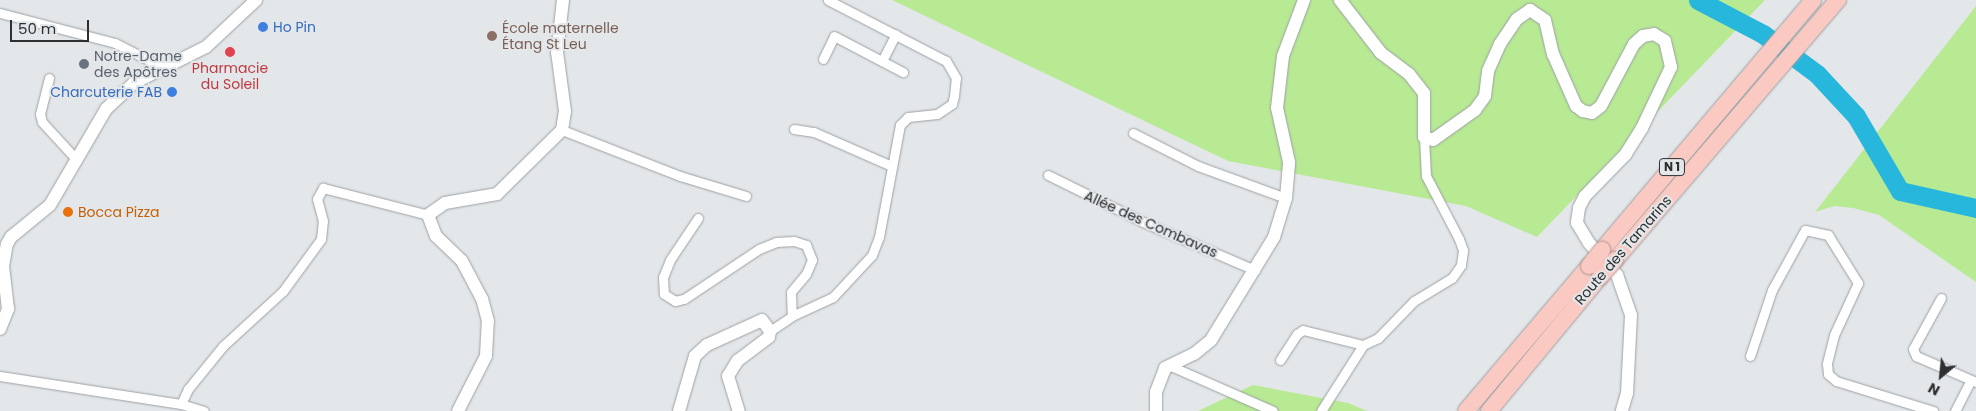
<!DOCTYPE html>
<html>
<head>
<meta charset="utf-8">
<style>
  body { margin:0 }
  #map { position:relative; width:1976px; height:411px; overflow:hidden; background:#e4e7ea; font-family:Poppins,sans-serif }
  div>[style] { position:absolute }
  .green>* { inset:0; background:#b8ea94 }
  .river>* { height:19px; margin:-9.5px; padding:0 9.5px; transform-origin:9.5px; border-radius:9.5px; background:#28b7dc }
  .roads { filter:drop-shadow(0 0 1px #9da0a3) drop-shadow(0 0 1px #9da0a3) }
  .street>* { height:9px; margin:-4.5px; padding:0 4.5px; transform-origin:4.5px; border-radius:4.5px; background:#fff }
  .secondary>* { height:12px; margin:-6px; padding:0 6px; transform-origin:6px; border-radius:6px; background:#fff }
  .highway>* { height:16px; margin:-8px; padding:0 8px; transform-origin:8px; border-radius:8px; background:#f9c9c2 }
  .bridges { filter:drop-shadow(0 0 1px #b2938f) drop-shadow(0 0 1px #b2938f) }
  .highway-bridge>* { height:16px; margin:-8px; padding:0 8px; transform-origin:8px; border-radius:8px; background:#f9c9c2 }
  .dots>* { width:14px; height:14px; translate:-50% -50%; box-sizing:border-box; border:2px solid #e4e7ea; border-radius:50% }
  span { translate:-50% -50%; white-space:nowrap; text-align:center; line-height:1.15; -webkit-text-stroke:4px #e4e7ea; paint-order:stroke }
  .shield-label span { padding:1px 4px; background:#e4e7ea; border:1px solid; border-radius:4px; -webkit-text-stroke-width:0 }
  .shield-label { font-size:12px; color:#2d2f30; font-weight:700 }
  .shop-label { font-size:14px; color:#366cbe }
  .left { translate:0 -50%; text-align:left }
  .right { translate:-100% -50%; text-align:right }
  .education-label { font-size:14px; color:#785e54 }
  .worship-label { font-size:14px; color:#5b616d }
  .health-label { font-size:14px; color:#be3a42 }
  .food-label { font-size:14px; color:#c56008 }
  .street-label { font-size:14px; color:#2d2f30 }
  .north { position:absolute; left:1916px; top:351px; width:50px; height:50px; -webkit-text-stroke:4px #e4e7ea; paint-order:stroke; rotate:208deg; font-size:14px; font-weight:700; line-height:20px; text-align:center; color:#2d2f30 }
  .north::after { content:''; display:block; margin:auto; width:18px; height:22px; background:#2d2f30; clip-path:polygon(50% 0,100% 100%,50% 72%,0 100%) }
  .scale { position:absolute; left:10px; top:20px; width:79px; height:22px; box-sizing:border-box; border:2px solid #2d2f30; border-top:0; padding-left:6px; font-size:15px; line-height:18px; white-space:nowrap; color:#2d2f30; -webkit-text-stroke:4px #e4e7ea; paint-order:stroke }
</style>
</head>
<body>
<div id="map">
  <div class="green">
    <i style="clip-path:polygon(892px 0,1765px 0,1537px 237px,1466px 206px,1228px 161px)"></i>
    <i style="clip-path:polygon(1976px 6px,1976px 282px,1879px 215px,1853px 208px,1834px 206px,1815px 212px)"></i>
    <i style="clip-path:polygon(1253px 385px,1348px 403px,1367px 411px,1198px 411px)"></i>
  </div>
  <div class="river">
    <i style="left:1698px;top:0;width:73px;rotate:27.6deg"></i>
    <i style="left:1763px;top:34px;width:67px;rotate:36.5deg"></i>
    <i style="left:1817px;top:74px;width:57px;rotate:47.1deg"></i>
    <i style="left:1856px;top:116px;width:87px;rotate:59.6deg"></i>
    <i style="left:1900px;top:191px;width:78px;rotate:12.6deg"></i>
  </div>
  <div class="roads">
    <div class="street">
      <i style="left:0;top:13px;width:119px;rotate:14.6deg"></i>
      <i style="left:115px;top:43px;width:55px;rotate:27deg"></i>
      <i style="left:823px;top:59px;width:25px;rotate:-64deg"></i>
      <i style="left:834px;top:36px;width:78px;rotate:27.6deg"></i>
      <i style="left:882px;top:61px;width:30px;rotate:-63deg"></i>
      <i style="left:49px;top:78px;width:37px;rotate:104deg"></i>
      <i style="left:40px;top:114px;width:8px;rotate:76deg"></i>
      <i style="left:42px;top:122px;width:52px;rotate:47.4deg"></i>
      <i style="left:794px;top:129px;width:20px;rotate:9deg"></i>
      <i style="left:814px;top:132px;width:85px;rotate:23.6deg"></i>
      <i style="left:562px;top:130px;width:127px;rotate:21.3deg"></i>
      <i style="left:680px;top:176px;width:69px;rotate:16.9deg"></i>
      <i style="left:1133px;top:133px;width:73px;rotate:26.9deg"></i>
      <i style="left:1198px;top:166px;width:94px;rotate:20deg"></i>
      <i style="left:1048px;top:175px;width:106px;rotate:26.3deg"></i>
      <i style="left:1143px;top:222px;width:122px;rotate:23.2deg"></i>
      <i style="left:698px;top:218px;width:50px;rotate:123.7deg"></i>
      <i style="left:670px;top:260px;width:18px;rotate:112deg"></i>
      <i style="left:663px;top:277px;width:17px;rotate:87deg"></i>
      <i style="left:664px;top:294px;width:13px;rotate:32deg"></i>
      <i style="left:675px;top:301px;width:9px;rotate:-13deg"></i>
      <i style="left:684px;top:299px;width:90px;rotate:-33.7deg"></i>
      <i style="left:759px;top:249px;width:18px;rotate:-22deg"></i>
      <i style="left:776px;top:242px;width:18px;rotate:-3deg"></i>
      <i style="left:794px;top:241px;width:13px;rotate:18deg"></i>
      <i style="left:806px;top:245px;width:16px;rotate:68deg"></i>
      <i style="left:812px;top:260px;width:15px;rotate:113deg"></i>
      <i style="left:806px;top:274px;width:23px;rotate:130deg"></i>
      <i style="left:791px;top:292px;width:24px;rotate:88deg"></i>
      <i style="left:1941px;top:298px;width:58px;rotate:118.8deg"></i>
      <i style="left:1913px;top:349px;width:8px;rotate:67deg"></i>
      <i style="left:1916px;top:356px;width:65px;rotate:23.4deg"></i>
      <i style="left:770px;top:331px;width:27px;rotate:-34deg"></i>
      <i style="left:792px;top:316px;width:45px;rotate:-24.9deg"></i>
      <i style="left:833px;top:297px;width:57px;rotate:-47.1deg"></i>
      <i style="left:872px;top:255px;width:19px;rotate:-69deg"></i>
      <i style="left:879px;top:237px;width:114px;rotate:-79.4deg"></i>
      <i style="left:900px;top:125px;width:11px;rotate:-45deg"></i>
      <i style="left:908px;top:117px;width:29px;rotate:-6deg"></i>
      <i style="left:937px;top:114px;width:18px;rotate:-34deg"></i>
      <i style="left:952px;top:104px;width:8px;rotate:-76deg"></i>
      <i style="left:954px;top:96px;width:18px;rotate:-84deg"></i>
      <i style="left:956px;top:78px;width:20px;rotate:-120deg"></i>
      <i style="left:946px;top:61px;width:133px;rotate:-152.7deg"></i>
      <i style="left:1750px;top:356px;width:70px;rotate:-71.6deg"></i>
      <i style="left:1772px;top:290px;width:68px;rotate:-61.2deg"></i>
      <i style="left:1805px;top:230px;width:24px;rotate:12deg"></i>
      <i style="left:1828px;top:235px;width:57px;rotate:58deg"></i>
      <i style="left:1858px;top:283px;width:57px;rotate:114.8deg"></i>
      <i style="left:1834px;top:335px;width:30px;rotate:104deg"></i>
      <i style="left:1827px;top:364px;width:10px;rotate:84deg"></i>
      <i style="left:1828px;top:374px;width:11px;rotate:41deg"></i>
      <i style="left:1836px;top:381px;width:102px;rotate:17.2deg"></i>
      <i style="left:1280px;top:360px;width:31px;rotate:-57deg"></i>
      <i style="left:1297px;top:334px;width:7px;rotate:-34deg"></i>
      <i style="left:1303px;top:330px;width:62px;rotate:14deg"></i>
      <i style="left:1173px;top:367px;width:109px;rotate:23.7deg"></i>
      <i style="left:0;top:376px;width:183px;rotate:8.8deg"></i>
      <i style="left:181px;top:404px;width:17px;rotate:-65deg"></i>
      <i style="left:188px;top:389px;width:55px;rotate:-50.9deg"></i>
      <i style="left:223px;top:346px;width:81px;rotate:-42.5deg"></i>
      <i style="left:283px;top:291px;width:64px;rotate:-53.8deg"></i>
      <i style="left:321px;top:239px;width:18px;rotate:-84deg"></i>
      <i style="left:323px;top:221px;width:23px;rotate:-105deg"></i>
      <i style="left:317px;top:199px;width:13px;rotate:-61deg"></i>
      <i style="left:323px;top:188px;width:108px;rotate:14.4deg"></i>
      <i style="left:181px;top:404px;width:24px;rotate:17deg"></i>
      <i style="left:1321px;top:411px;width:78px;rotate:-57.5deg"></i>
      <i style="left:1363px;top:345px;width:17px;rotate:-25deg"></i>
      <i style="left:1378px;top:338px;width:52px;rotate:-45.8deg"></i>
      <i style="left:1414px;top:301px;width:44px;rotate:-31.2deg"></i>
      <i style="left:1452px;top:278px;width:16px;rotate:-55deg"></i>
      <i style="left:1461px;top:265px;width:15px;rotate:-82deg"></i>
      <i style="left:1463px;top:250px;width:12px;rotate:-110deg"></i>
      <i style="left:1459px;top:239px;width:71px;rotate:-117.6deg"></i>
      <i style="left:1426px;top:176px;width:39px;rotate:-93deg"></i>
      <i style="left:1955px;top:411px;width:34px;rotate:-63deg"></i>
    </div>
    <div class="secondary">
      <i style="left:1340px;top:0;width:67px;rotate:52.3deg"></i>
      <i style="left:1381px;top:53px;width:35px;rotate:37deg"></i>
      <i style="left:1409px;top:74px;width:24px;rotate:52deg"></i>
      <i style="left:1424px;top:93px;width:44px;rotate:90deg"></i>
      <i style="left:1424px;top:137px;width:9px;rotate:18deg"></i>
      <i style="left:1433px;top:140px;width:52px;rotate:-35.5deg"></i>
      <i style="left:1475px;top:110px;width:17px;rotate:-54deg"></i>
      <i style="left:1485px;top:96px;width:25px;rotate:-83deg"></i>
      <i style="left:1488px;top:71px;width:30px;rotate:-66deg"></i>
      <i style="left:1500px;top:44px;width:30px;rotate:-56deg"></i>
      <i style="left:1517px;top:19px;width:16px;rotate:-35deg"></i>
      <i style="left:1530px;top:10px;width:18px;rotate:34deg"></i>
      <i style="left:1545px;top:20px;width:35px;rotate:77deg"></i>
      <i style="left:1553px;top:54px;width:57px;rotate:66.1deg"></i>
      <i style="left:1576px;top:106px;width:9px;rotate:36deg"></i>
      <i style="left:1583px;top:111px;width:9px;rotate:13deg"></i>
      <i style="left:1592px;top:113px;width:11px;rotate:-38deg"></i>
      <i style="left:1601px;top:106px;width:70px;rotate:-62deg"></i>
      <i style="left:1634px;top:44px;width:12px;rotate:-42deg"></i>
      <i style="left:1643px;top:36px;width:11px;rotate:-10deg"></i>
      <i style="left:1654px;top:34px;width:13px;rotate:32deg"></i>
      <i style="left:1665px;top:41px;width:27px;rotate:77deg"></i>
      <i style="left:1671px;top:67px;width:68px;rotate:115.4deg"></i>
      <i style="left:1642px;top:128px;width:31px;rotate:122deg"></i>
      <i style="left:1626px;top:154px;width:59px;rotate:134.3deg"></i>
      <i style="left:1585px;top:196px;width:13px;rotate:117deg"></i>
      <i style="left:1579px;top:208px;width:15px;rotate:98deg"></i>
      <i style="left:1577px;top:223px;width:23px;rotate:59deg"></i>
      <i style="left:1589px;top:243px;width:43px;rotate:48.8deg"></i>
      <i style="left:1617px;top:275px;width:42px;rotate:70.7deg"></i>
      <i style="left:1631px;top:315px;width:78px;rotate:92.9deg"></i>
      <i style="left:1627px;top:393px;width:19px;rotate:106deg"></i>
      <i style="left:0;top:329px;width:22px;rotate:-68deg"></i>
      <i style="left:8px;top:309px;width:43px;rotate:-96.6deg"></i>
      <i style="left:3px;top:266px;width:22px;rotate:-80deg"></i>
      <i style="left:7px;top:244px;width:8px;rotate:-60deg"></i>
      <i style="left:11px;top:237px;width:50px;rotate:-39.4deg"></i>
      <i style="left:50px;top:205px;width:111px;rotate:-59.7deg"></i>
      <i style="left:106px;top:109px;width:38px;rotate:-43deg"></i>
      <i style="left:134px;top:83px;width:80px;rotate:-26.6deg"></i>
      <i style="left:206px;top:47px;width:69px;rotate:-43.2deg"></i>
      <i style="left:458px;top:411px;width:62px;rotate:-63deg"></i>
      <i style="left:486px;top:356px;width:35px;rotate:-87deg"></i>
      <i style="left:488px;top:321px;width:23px;rotate:-105deg"></i>
      <i style="left:482px;top:299px;width:43px;rotate:-117.8deg"></i>
      <i style="left:462px;top:261px;width:36px;rotate:-136deg"></i>
      <i style="left:436px;top:236px;width:22px;rotate:-111deg"></i>
      <i style="left:428px;top:215px;width:21px;rotate:-35deg"></i>
      <i style="left:445px;top:203px;width:53px;rotate:-9.8deg"></i>
      <i style="left:497px;top:194px;width:91px;rotate:-44.6deg"></i>
      <i style="left:562px;top:130px;width:19px;rotate:-81deg"></i>
      <i style="left:565px;top:111px;width:60px;rotate:-97.7deg"></i>
      <i style="left:557px;top:52px;width:52px;rotate:-83.4deg"></i>
      <i style="left:679px;top:411px;width:57px;rotate:-73.8deg"></i>
      <i style="left:695px;top:356px;width:16px;rotate:-43deg"></i>
      <i style="left:707px;top:345px;width:60px;rotate:-24.4deg"></i>
      <i style="left:762px;top:320px;width:14px;rotate:54deg"></i>
      <i style="left:770px;top:331px;width:6px;rotate:99deg"></i>
      <i style="left:769px;top:337px;width:39px;rotate:143deg"></i>
      <i style="left:738px;top:360px;width:19px;rotate:122deg"></i>
      <i style="left:728px;top:376px;width:37px;rotate:73deg"></i>
      <i style="left:1156px;top:411px;width:19px;rotate:-90deg"></i>
      <i style="left:1156px;top:392px;width:26px;rotate:-69deg"></i>
      <i style="left:1165px;top:368px;width:32px;rotate:-26deg"></i>
      <i style="left:1194px;top:354px;width:22px;rotate:-39deg"></i>
      <i style="left:1211px;top:340px;width:121px;rotate:-58.5deg"></i>
      <i style="left:1274px;top:237px;width:41px;rotate:-72.9deg"></i>
      <i style="left:1286px;top:198px;width:36px;rotate:-85deg"></i>
      <i style="left:1289px;top:162px;width:55px;rotate:-102.5deg"></i>
      <i style="left:1277px;top:108px;width:52px;rotate:-83.4deg"></i>
      <i style="left:1283px;top:56px;width:60px;rotate:-69.4deg"></i>
    </div>
    <div class="highway">
      <i style="left:1602px;top:250px;width:327px;rotate:-49.8deg"></i>
      <i style="left:1615px;top:260px;width:343px;rotate:-49.4deg"></i>
      <i style="left:1466px;top:411px;width:190px;rotate:-49.7deg"></i>
      <i style="left:1489px;top:411px;width:174px;rotate:-50.4deg"></i>
    </div>
  </div>
  <div class="bridges">
    <div class="highway-bridge">
      <i style="left:1589px;top:266px;width:21px;rotate:-51deg"></i>
      <i style="left:1600px;top:277px;width:23px;rotate:-49deg"></i>
    </div>
  </div>
  <div class="dots">
    <i style="left:263px;top:27px;background:#3f7fe0"></i>
    <i style="left:492px;top:36px;background:#8d6e63"></i>
    <i style="left:230px;top:52px;background:#e0444e"></i>
    <i style="left:84px;top:64px;background:#6b7280"></i>
    <i style="left:172px;top:92px;background:#3f7fe0"></i>
    <i style="left:68px;top:212px;background:#e8710a"></i>
  </div>
  <div class="shield-label">
    <span style="left:1672px;top:167px">N 1</span>
  </div>
  <div class="shop-label">
    <span class="left" style="left:273px;top:27px">Ho Pin</span>
    <span class="right" style="left:162px;top:92px">Charcuterie FAB</span>
  </div>
  <div class="education-label">
    <span class="left" style="left:502px;top:36px">École maternelle<br>Étang St Leu</span>
  </div>
  <div class="worship-label">
    <span class="left" style="left:94px;top:64px">Notre-Dame<br>des Apôtres</span>
  </div>
  <div class="health-label">
    <span style="left:230px;top:76px">Pharmacie<br>du Soleil</span>
  </div>
  <div class="food-label">
    <span class="left" style="left:78px;top:212px">Bocca Pizza</span>
  </div>
  <div class="street-label">
    <span style="left:1151px;top:224px;rotate:24deg">Allée des Combavas</span>
    <span style="left:1623px;top:250px;rotate:-49deg">Route des Tamarins</span>
  </div>
  <div class="north">N</div>
  <div class="scale">50 m</div>
</div>
</body>
</html>
